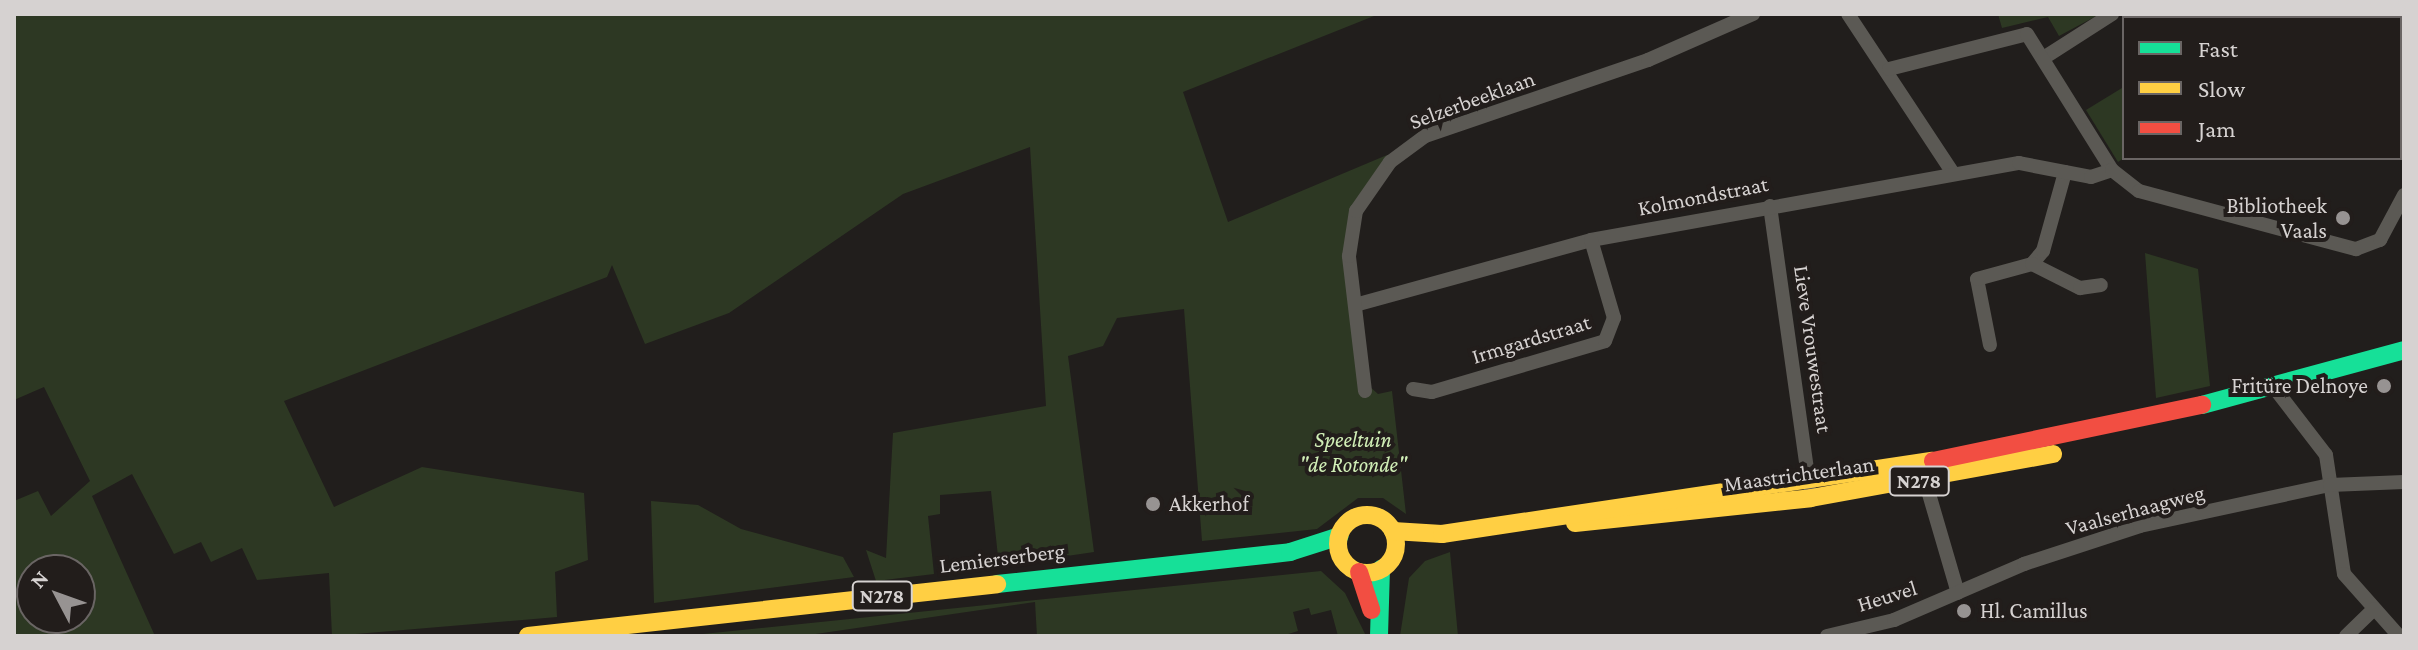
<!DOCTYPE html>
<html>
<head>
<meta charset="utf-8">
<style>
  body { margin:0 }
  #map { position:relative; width:2418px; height:650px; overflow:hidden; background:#211e1c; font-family:"Crimson Pro",serif }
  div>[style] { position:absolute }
  .green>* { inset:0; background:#2d3823 }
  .street>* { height:14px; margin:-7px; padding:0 7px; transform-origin:7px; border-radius:7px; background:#5b5954 }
  .fast>* { height:18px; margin:-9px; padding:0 9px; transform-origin:9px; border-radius:9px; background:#16e098 }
  .slow>* { height:18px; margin:-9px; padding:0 9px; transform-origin:9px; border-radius:9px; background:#ffcf43 }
  .slow>.ring { margin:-9px; padding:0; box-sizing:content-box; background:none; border:18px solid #ffcf43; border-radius:50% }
  .jam>* { height:18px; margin:-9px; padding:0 9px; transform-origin:9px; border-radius:9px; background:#f24e42 }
  .dots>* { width:22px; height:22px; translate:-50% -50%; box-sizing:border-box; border:4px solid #221d1b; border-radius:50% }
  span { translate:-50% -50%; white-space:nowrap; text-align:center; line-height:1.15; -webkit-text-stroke:8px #221d1b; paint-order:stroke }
  .shield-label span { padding:2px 6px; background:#221d1b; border:2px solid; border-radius:6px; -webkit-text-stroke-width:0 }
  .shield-label { font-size:20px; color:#d6d2d1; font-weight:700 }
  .street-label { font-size:22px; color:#d6d2d1 }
  .poi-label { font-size:22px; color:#d6d2d1 }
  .right { translate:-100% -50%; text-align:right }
  .left { translate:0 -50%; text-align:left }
  .park-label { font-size:22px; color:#d1efb7; font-style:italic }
  .frame { position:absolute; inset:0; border:16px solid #d6d2d1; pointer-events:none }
  .legend { position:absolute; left:2122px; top:16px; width:280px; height:144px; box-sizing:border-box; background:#221d1b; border:2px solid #6a6564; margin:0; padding:10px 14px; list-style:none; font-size:24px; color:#d6d2d1 }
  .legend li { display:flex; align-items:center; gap:16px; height:40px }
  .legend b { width:40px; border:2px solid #6a6564 }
  .north { position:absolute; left:16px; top:554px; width:80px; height:80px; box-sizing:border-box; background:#221d1b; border:2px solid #6a6564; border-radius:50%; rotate:311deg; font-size:22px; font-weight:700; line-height:32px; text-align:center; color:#d6d2d1 }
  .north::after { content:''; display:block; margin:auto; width:28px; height:36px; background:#979392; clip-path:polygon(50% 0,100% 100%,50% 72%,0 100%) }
</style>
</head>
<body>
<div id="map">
  <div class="green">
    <i style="clip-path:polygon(evenodd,14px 14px,1379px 14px,1183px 92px,1228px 222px,1387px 155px,1351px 218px,1358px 376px,1378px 394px,1392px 391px,1406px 514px,1383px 498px,1358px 498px,1317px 529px,1202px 541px,1184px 309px,1117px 318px,1103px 346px,1068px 356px,1094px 552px,999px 566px,991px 491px,940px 495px,940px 514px,928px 516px,934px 574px,876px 581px,866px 550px,886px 558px,893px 433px,1046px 406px,1030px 147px,903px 194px,729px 313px,645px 344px,612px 265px,607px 277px,284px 401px,334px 507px,422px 467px,584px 493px,588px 560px,555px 572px,557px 617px,332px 636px,329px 573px,257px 580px,242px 548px,211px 562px,201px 542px,174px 554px,132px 474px,92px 496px,155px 636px,14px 636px,14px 501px,38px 491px,51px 516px,90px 481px,44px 387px,14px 400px,14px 14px,32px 570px,80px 570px,80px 618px,32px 618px,32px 570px)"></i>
    <i style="clip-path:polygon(1998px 14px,2100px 14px,2059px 36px,2048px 17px,2002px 28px)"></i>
    <i style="clip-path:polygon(2122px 88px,2124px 158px,2118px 162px,2086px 110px)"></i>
    <i style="clip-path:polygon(2145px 253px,2198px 269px,2210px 386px,2156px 398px)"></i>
    <i style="clip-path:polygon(651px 501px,698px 505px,741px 529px,843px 557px,854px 577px,654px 603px)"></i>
    <i style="clip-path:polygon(1450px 552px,1458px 636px,1400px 636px,1409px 578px,1425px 561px)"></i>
    <i style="clip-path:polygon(1321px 571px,1345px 593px,1366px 636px,1338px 636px,1331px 610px,1311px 615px,1309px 608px,1293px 612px,1298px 631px,1282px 636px,1037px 636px,1035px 602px,802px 636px,683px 636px)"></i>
  </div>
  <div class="street">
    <i style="left:1848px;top:14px;width:191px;rotate:56.6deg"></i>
    <i style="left:2391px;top:18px;width:5px;rotate:-53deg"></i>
    <i style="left:2045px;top:57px;width:80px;rotate:-32.7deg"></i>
    <i style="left:1889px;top:69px;width:142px;rotate:-14.2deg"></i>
    <i style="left:2027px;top:34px;width:160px;rotate:58deg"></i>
    <i style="left:1770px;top:206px;width:282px;rotate:82deg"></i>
    <i style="left:2032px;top:264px;width:17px;rotate:-50deg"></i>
    <i style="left:2043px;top:251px;width:82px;rotate:-74.4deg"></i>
    <i style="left:1355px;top:305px;width:245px;rotate:-15.4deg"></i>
    <i style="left:1591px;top:240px;width:435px;rotate:-10.2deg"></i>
    <i style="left:2019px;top:163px;width:73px;rotate:11deg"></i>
    <i style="left:2091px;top:177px;width:22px;rotate:-18deg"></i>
    <i style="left:2112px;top:170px;width:34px;rotate:38deg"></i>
    <i style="left:2139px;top:191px;width:225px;rotate:15deg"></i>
    <i style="left:2356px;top:249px;width:26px;rotate:-21deg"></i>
    <i style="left:2380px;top:240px;width:51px;rotate:-61.9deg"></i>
    <i style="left:1990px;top:345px;width:67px;rotate:-101.1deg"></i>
    <i style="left:1977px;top:279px;width:57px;rotate:-15.3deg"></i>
    <i style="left:2032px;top:264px;width:54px;rotate:26.6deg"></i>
    <i style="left:2080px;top:288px;width:21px;rotate:-8deg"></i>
    <i style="left:1413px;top:389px;width:19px;rotate:9deg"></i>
    <i style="left:1432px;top:392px;width:180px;rotate:-16.4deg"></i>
    <i style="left:1605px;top:341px;width:25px;rotate:-69deg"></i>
    <i style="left:1614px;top:318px;width:81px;rotate:-106.4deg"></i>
    <i style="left:2276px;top:390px;width:82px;rotate:52.4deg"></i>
    <i style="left:2326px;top:455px;width:120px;rotate:81.4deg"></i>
    <i style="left:2344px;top:574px;width:83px;rotate:48.4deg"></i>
    <i style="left:1365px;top:391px;width:136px;rotate:-96.8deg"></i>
    <i style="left:1349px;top:256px;width:46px;rotate:-81.2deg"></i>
    <i style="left:1356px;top:211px;width:60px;rotate:-55.2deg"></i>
    <i style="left:1390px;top:162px;width:44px;rotate:-36.6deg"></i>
    <i style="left:1425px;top:136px;width:236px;rotate:-18.8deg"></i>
    <i style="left:1648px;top:60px;width:115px;rotate:-23.7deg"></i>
    <i style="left:1922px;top:470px;width:128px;rotate:73.7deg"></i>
    <i style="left:1827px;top:636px;width:69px;rotate:-13.4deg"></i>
    <i style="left:1894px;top:620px;width:142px;rotate:-23.3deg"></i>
    <i style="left:2024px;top:564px;width:122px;rotate:-18.1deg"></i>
    <i style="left:2140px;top:526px;width:194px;rotate:-12.2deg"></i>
    <i style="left:2330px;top:485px;width:74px;rotate:-2.3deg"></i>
    <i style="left:2346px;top:636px;width:39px;rotate:-44deg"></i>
  </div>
  <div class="fast">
    <i style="left:2202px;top:405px;width:209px;rotate:-15.2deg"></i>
    <i style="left:997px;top:584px;width:295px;rotate:-6.2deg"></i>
    <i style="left:1290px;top:552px;width:52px;rotate:-17.7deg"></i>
    <i style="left:1379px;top:636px;width:67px;rotate:-88.3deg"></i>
  </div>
  <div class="slow">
    <i class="ring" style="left:1338px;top:515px;width:40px;height:40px"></i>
    <i style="left:1575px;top:523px;width:237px;rotate:-6deg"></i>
    <i style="left:1811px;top:498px;width:246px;rotate:-10.3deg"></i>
    <i style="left:1393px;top:531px;width:49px;rotate:3.5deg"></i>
    <i style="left:1442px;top:534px;width:496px;rotate:-8.5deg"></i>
    <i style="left:528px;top:636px;width:472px;rotate:-6.3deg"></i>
  </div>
  <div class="jam">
    <i style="left:1933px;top:461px;width:275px;rotate:-11.8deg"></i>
    <i style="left:1359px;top:572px;width:40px;rotate:72deg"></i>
  </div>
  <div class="dots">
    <i style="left:2343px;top:218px;background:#979392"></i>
    <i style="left:2384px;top:386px;background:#979392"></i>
    <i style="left:1153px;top:504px;background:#979392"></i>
    <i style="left:1964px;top:611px;background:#979392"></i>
  </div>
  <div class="shield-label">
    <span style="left:1919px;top:481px">N278</span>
    <span style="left:882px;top:596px">N278</span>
  </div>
  <div class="street-label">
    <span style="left:1472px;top:100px;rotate:-20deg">Selzerbeeklaan</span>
    <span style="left:1703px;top:196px;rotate:-11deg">Kolmondstraat</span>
    <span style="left:1531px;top:339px;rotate:-17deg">Irmgardstraat</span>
    <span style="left:1813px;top:349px;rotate:82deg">Lieve Vrouwestraat</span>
    <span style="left:1799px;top:474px;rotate:-8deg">Maastrichterlaan</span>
    <span style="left:2135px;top:510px;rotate:-15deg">Vaalserhaagweg</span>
    <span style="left:1002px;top:558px;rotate:-7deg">Lemierserberg</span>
    <span style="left:1887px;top:596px;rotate:-17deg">Heuvel</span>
  </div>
  <div class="poi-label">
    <span class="right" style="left:2327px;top:218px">Bibliotheek<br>Vaals</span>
    <span class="right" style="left:2368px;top:386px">Fritüre Delnoye</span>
    <span class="left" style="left:1169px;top:504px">Akkerhof</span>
    <span class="left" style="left:1980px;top:611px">Hl. Camillus</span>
  </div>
  <div class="park-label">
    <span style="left:1353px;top:452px">Speeltuin<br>"de Rotonde"</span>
  </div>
  <div class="frame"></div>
  <ul class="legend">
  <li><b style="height:10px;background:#16e098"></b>Fast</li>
  <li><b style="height:10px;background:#ffcf43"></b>Slow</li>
  <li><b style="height:10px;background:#f24e42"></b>Jam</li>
  </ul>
  <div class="north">N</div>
</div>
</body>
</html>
